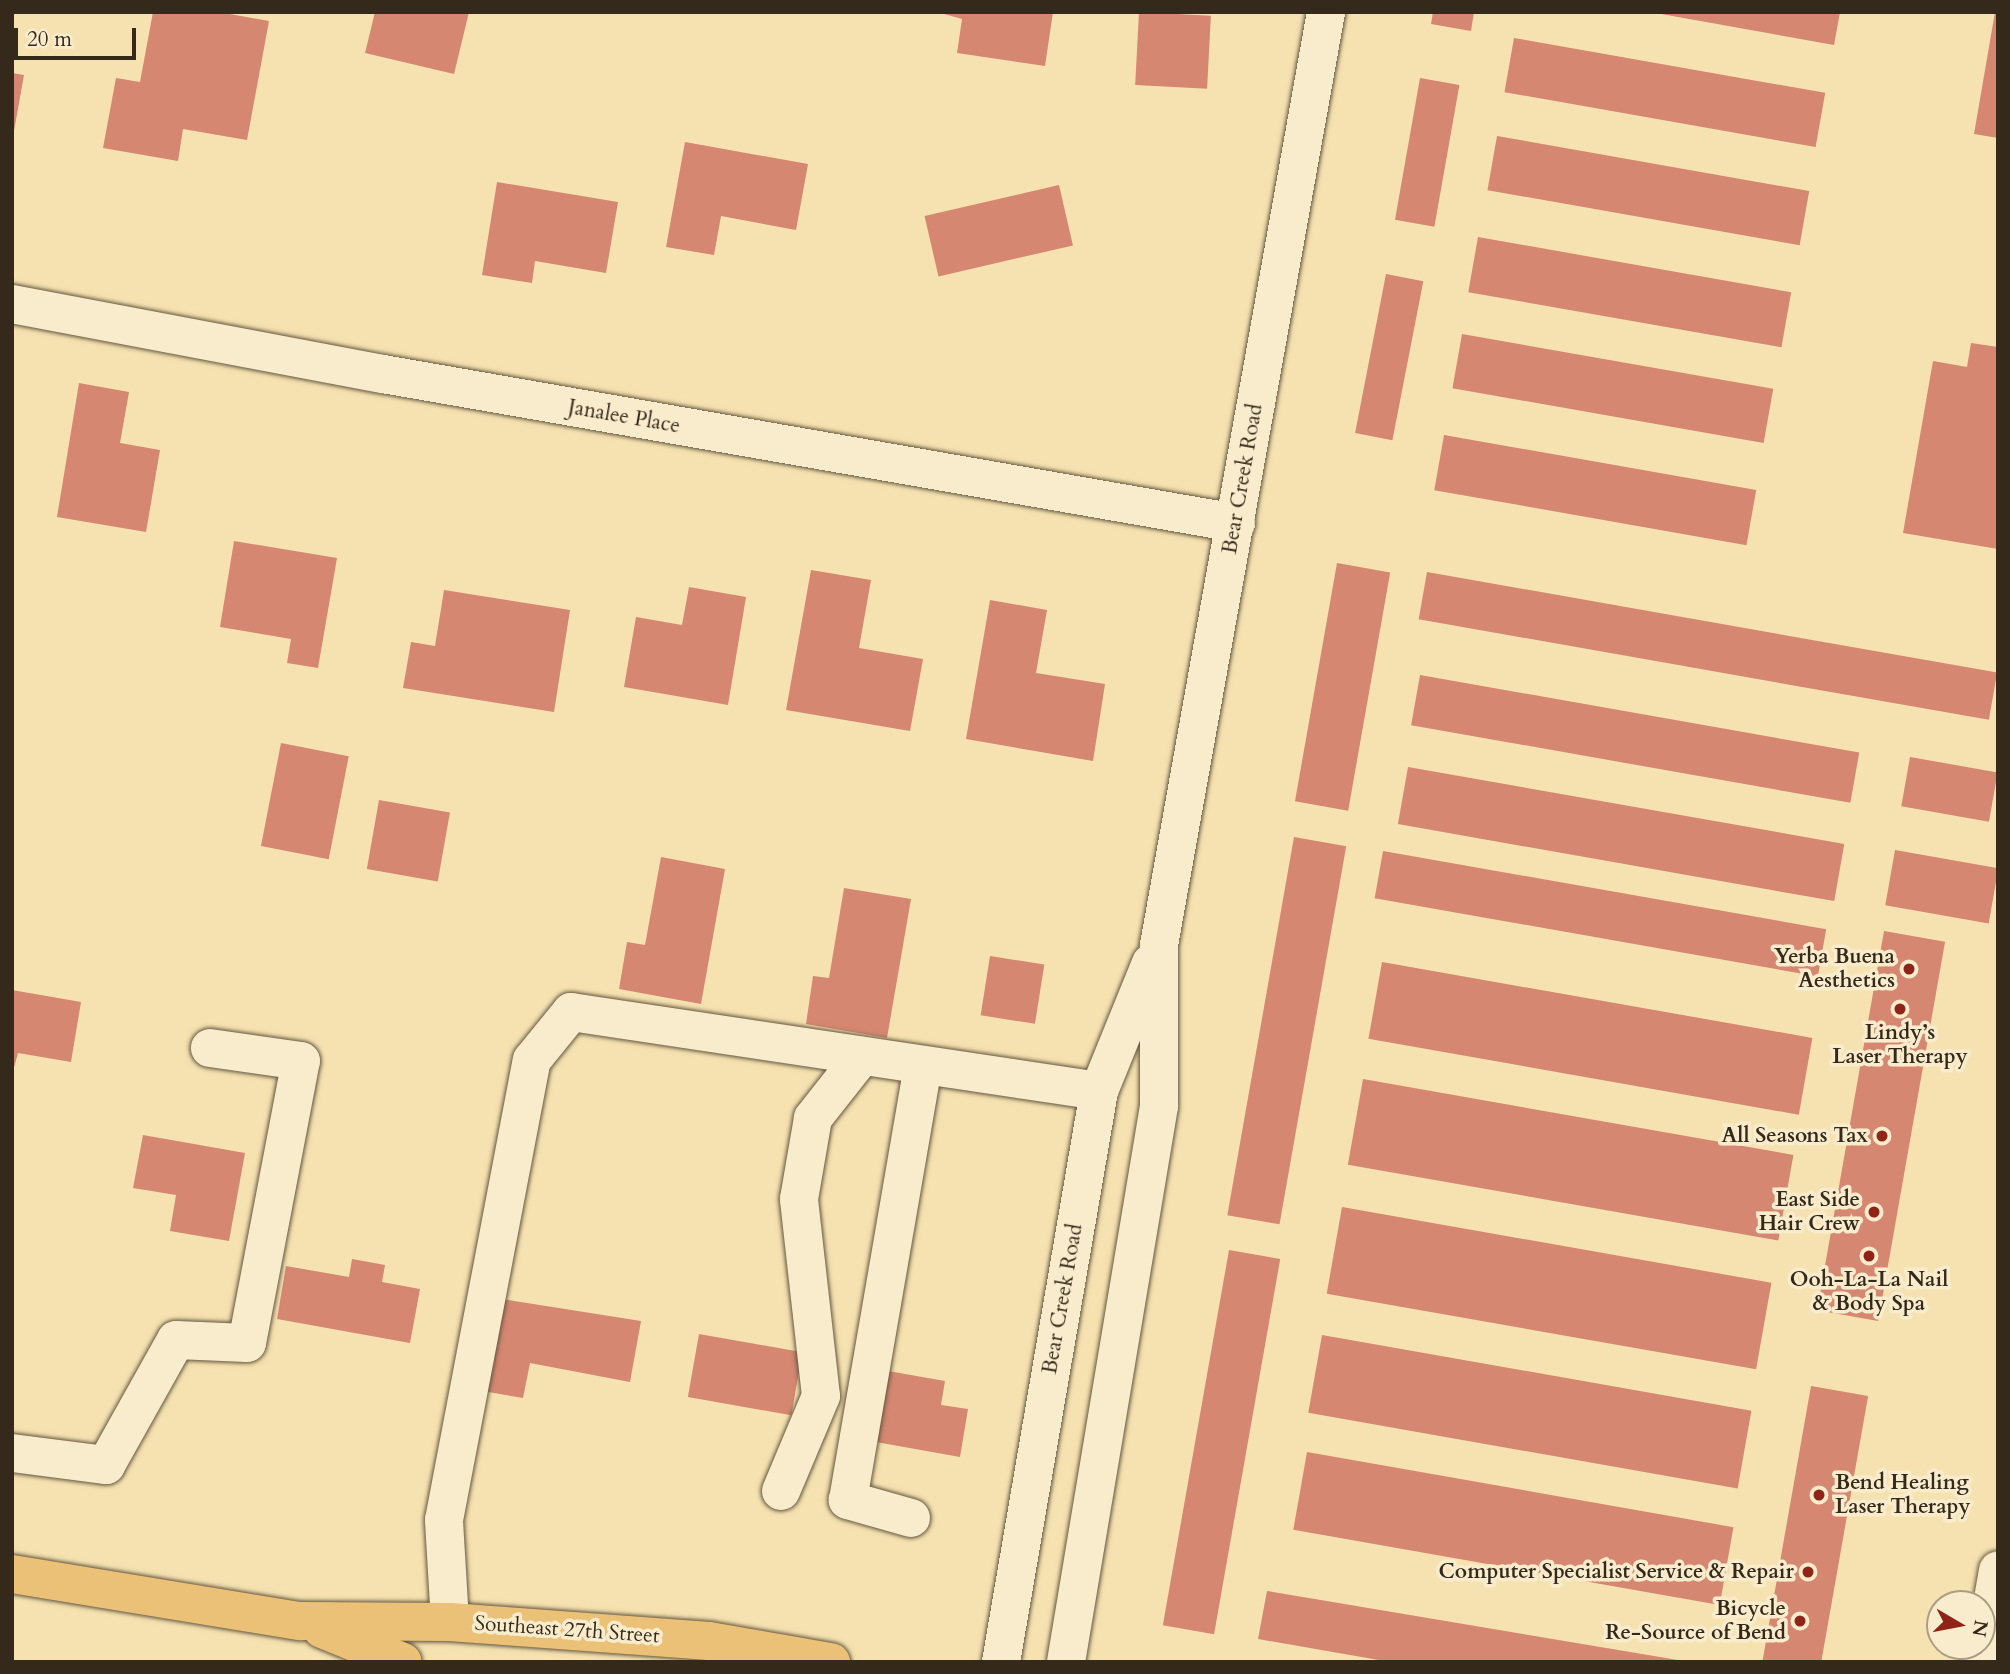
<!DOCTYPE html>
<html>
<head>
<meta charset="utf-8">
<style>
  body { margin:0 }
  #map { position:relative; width:2010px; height:1674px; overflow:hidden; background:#f6e2b0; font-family:Cardo,serif }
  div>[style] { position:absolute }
  .building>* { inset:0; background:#d58771; transform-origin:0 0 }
  .roads { filter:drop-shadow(0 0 2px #645740) drop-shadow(0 0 2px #645740) }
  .minor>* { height:38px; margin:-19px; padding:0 19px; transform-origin:19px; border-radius:19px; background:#f9eccc }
  .major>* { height:38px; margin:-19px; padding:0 19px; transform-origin:19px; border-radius:19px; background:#ebc178 }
  .dots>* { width:19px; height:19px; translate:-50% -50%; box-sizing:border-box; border:4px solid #f9eccc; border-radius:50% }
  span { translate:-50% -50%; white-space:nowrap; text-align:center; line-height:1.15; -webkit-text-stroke:7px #f9eccc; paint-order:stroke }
  .street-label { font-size:21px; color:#34291b }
  .poi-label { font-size:21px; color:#34291b; font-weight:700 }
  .right { translate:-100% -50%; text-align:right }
  .left { translate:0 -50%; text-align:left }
  .frame { position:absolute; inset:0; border:14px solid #34291b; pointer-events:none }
  .north { position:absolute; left:1926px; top:1590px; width:70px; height:70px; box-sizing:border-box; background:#f9eccc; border:2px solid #aa9e85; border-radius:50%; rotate:100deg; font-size:19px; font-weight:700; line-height:28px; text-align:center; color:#34291b }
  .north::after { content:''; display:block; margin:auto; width:24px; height:32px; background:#8f2418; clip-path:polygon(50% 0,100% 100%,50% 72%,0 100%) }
  .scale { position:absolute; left:14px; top:28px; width:122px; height:32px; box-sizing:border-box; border:4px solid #34291b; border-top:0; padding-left:9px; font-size:21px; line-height:24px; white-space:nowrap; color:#34291b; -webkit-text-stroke:5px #f9eccc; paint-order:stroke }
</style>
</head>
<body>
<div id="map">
  <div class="building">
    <i style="clip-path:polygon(153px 12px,219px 12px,269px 21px,247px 140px,183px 129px,178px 161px,103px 148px,116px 78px,140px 82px)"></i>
    <i style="clip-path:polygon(375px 12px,469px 12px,454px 74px,365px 53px)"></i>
    <i style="clip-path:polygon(937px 12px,1053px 12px,1045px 66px,957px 53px,962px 19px)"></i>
    <i style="left:1139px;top:12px;width:72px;height:73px;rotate:3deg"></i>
    <i style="clip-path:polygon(1433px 12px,1474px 12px,1471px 31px,1431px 24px)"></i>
    <i style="clip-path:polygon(1650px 12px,1840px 12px,1834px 45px)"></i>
    <i style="clip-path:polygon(1995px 12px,1998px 12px,1998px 138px,1974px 134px)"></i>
    <i style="left:1514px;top:38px;width:316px;height:55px;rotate:10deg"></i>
    <i style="clip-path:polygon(12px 73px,24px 75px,14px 131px,12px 131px)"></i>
    <i style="left:1420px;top:78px;width:40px;height:144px;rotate:10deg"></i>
    <i style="left:1497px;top:136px;width:317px;height:55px;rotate:10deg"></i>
    <i style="clip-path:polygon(685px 142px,808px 164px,796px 230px,721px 216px,714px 255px,666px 247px)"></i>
    <i style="clip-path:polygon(497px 182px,618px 202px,606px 273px,535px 261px,532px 283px,482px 275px)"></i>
    <i style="left:1059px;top:185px;width:62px;height:138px;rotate:77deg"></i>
    <i style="left:1478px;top:237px;width:318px;height:56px;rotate:10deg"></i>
    <i style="left:1386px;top:274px;width:38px;height:162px;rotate:11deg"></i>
    <i style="left:1462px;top:334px;width:316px;height:55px;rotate:10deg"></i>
    <i style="clip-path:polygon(1971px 343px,1998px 347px,1998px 549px,1903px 533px,1933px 361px,1967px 367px)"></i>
    <i style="clip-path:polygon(79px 383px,129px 392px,120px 443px,160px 450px,146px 532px,57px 517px)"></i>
    <i style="left:1444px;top:435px;width:317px;height:56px;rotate:10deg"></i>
    <i style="clip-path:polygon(234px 541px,337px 558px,318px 668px,287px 663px,291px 639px,220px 627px)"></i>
    <i style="left:1337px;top:563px;width:54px;height:242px;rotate:10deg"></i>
    <i style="clip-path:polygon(811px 570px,871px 580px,859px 648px,923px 659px,910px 731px,786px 710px)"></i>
    <i style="left:1427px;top:572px;width:579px;height:48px;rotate:10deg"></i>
    <i style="clip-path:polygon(689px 587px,746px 597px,728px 705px,624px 687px,636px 617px,682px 625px)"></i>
    <i style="clip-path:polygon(444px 590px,570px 610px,554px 712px,403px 688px,411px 642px,435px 646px)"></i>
    <i style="clip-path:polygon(990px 600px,1047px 610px,1036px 673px,1105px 684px,1093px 761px,966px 739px)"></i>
    <i style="left:1420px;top:675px;width:446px;height:51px;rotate:10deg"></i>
    <i style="left:281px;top:743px;width:69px;height:105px;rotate:11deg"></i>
    <i style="left:1910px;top:757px;width:89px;height:50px;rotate:10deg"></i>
    <i style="left:1408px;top:767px;width:443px;height:58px;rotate:10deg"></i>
    <i style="left:379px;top:800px;width:72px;height:70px;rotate:10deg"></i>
    <i style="left:1294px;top:837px;width:53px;height:384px;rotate:10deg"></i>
    <i style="left:1895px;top:850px;width:105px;height:56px;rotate:10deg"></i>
    <i style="left:1383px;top:851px;width:450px;height:48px;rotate:10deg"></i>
    <i style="clip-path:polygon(661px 857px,725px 869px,701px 1004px,619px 989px,627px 942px,645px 945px)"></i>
    <i style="clip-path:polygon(844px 888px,911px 899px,887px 1038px,806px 1024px,813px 976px,829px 978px)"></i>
    <i style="left:1884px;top:931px;width:62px;height:385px;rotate:10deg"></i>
    <i style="left:990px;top:956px;width:55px;height:60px;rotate:9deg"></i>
    <i style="left:1382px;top:962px;width:437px;height:78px;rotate:10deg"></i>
    <i style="clip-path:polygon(12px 990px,81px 1002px,71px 1062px,18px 1053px,12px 1075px)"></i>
    <i style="left:1363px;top:1079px;width:437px;height:87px;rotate:10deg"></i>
    <i style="clip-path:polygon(143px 1135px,245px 1153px,229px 1241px,170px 1231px,176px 1195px,133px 1188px)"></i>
    <i style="left:1342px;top:1207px;width:436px;height:88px;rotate:10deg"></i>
    <i style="left:1229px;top:1250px;width:52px;height:381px;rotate:10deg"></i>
    <i style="clip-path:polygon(352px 1259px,385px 1265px,382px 1282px,420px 1289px,410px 1343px,277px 1319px,286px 1266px,349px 1277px)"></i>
    <i style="clip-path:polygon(489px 1297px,641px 1321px,630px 1382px,530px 1363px,523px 1398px,471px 1389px)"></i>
    <i style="left:699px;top:1334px;width:105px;height:64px;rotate:10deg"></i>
    <i style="left:1322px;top:1335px;width:436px;height:79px;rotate:10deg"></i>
    <i style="clip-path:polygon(888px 1371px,945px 1381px,941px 1405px,968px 1409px,960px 1457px,876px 1442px)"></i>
    <i style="left:1811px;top:1386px;width:58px;height:280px;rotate:10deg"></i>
    <i style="left:1307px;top:1452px;width:433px;height:79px;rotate:10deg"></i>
    <i style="clip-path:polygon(1267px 1591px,1678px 1660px,1678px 1662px,1390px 1662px,1258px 1639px)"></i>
  </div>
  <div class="roads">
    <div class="minor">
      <i style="left:12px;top:304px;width:378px;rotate:10.7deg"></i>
      <i style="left:383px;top:374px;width:866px;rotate:9.91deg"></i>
      <i style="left:12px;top:1453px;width:95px;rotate:7.3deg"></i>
      <i style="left:106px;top:1465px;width:143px;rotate:-60.8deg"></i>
      <i style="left:176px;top:1340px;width:71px;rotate:2.4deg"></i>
      <i style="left:247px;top:1343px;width:287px;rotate:-79.2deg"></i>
      <i style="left:301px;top:1061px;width:92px;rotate:-171.9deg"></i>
      <i style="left:781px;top:1491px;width:103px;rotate:-67.2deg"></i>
      <i style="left:821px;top:1396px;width:198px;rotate:-96.4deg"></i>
      <i style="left:799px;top:1199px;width:82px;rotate:-80.2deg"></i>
      <i style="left:813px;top:1118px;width:79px;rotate:-51.7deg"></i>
      <i style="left:911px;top:1518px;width:66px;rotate:-164.1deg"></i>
      <i style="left:848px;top:1500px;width:441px;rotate:-80.2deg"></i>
      <i style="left:450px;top:1622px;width:102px;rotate:-93.4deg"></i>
      <i style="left:444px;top:1520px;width:468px;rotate:-79.2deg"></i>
      <i style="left:532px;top:1060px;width:62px;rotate:-50.9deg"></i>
      <i style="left:571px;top:1012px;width:534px;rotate:8.51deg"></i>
      <i style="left:1001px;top:1662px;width:579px;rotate:-80.26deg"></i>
      <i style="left:1099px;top:1091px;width:138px;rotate:-67.9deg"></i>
      <i style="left:1066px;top:1662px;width:564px;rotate:-80.5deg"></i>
      <i style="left:1159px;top:1106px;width:161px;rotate:-90deg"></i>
      <i style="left:1159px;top:945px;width:948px;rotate:-79.85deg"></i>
      <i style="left:1982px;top:1662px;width:93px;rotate:-80.1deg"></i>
    </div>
    <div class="major">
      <i style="left:12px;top:1574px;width:292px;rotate:9.3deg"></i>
      <i style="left:300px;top:1621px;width:150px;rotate:0.4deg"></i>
      <i style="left:450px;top:1622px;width:260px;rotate:4.2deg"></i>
      <i style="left:709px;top:1641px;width:124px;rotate:9.8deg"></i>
      <i style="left:322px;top:1629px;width:87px;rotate:22.2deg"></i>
    </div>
  </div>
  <div class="dots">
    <i style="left:1909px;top:969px;background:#8f2418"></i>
    <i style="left:1900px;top:1009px;background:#8f2418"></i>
    <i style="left:1882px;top:1136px;background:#8f2418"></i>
    <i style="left:1874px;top:1212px;background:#8f2418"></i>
    <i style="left:1869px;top:1256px;background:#8f2418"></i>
    <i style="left:1819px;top:1495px;background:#8f2418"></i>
    <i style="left:1808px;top:1572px;background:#8f2418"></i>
    <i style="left:1800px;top:1621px;background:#8f2418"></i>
  </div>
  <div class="street-label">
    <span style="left:624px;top:417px;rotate:10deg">Janalee Place</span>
    <span style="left:1243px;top:479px;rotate:-80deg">Bear Creek Road</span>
    <span style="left:1063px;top:1299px;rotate:-80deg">Bear Creek Road</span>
    <span style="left:567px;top:1630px;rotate:4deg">Southeast 27th Street</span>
  </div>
  <div class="poi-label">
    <span class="right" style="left:1895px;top:969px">Yerba Buena<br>Aesthetics</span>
    <span style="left:1900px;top:1045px">Lindy’s<br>Laser Therapy</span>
    <span class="right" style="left:1868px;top:1136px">All Seasons Tax</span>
    <span class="right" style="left:1860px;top:1212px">East Side<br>Hair Crew</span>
    <span style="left:1869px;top:1292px">Ooh-La-La Nail<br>&amp; Body Spa</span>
    <span class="left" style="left:1835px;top:1495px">Bend Healing<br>Laser Therapy</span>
    <span class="right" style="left:1794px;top:1572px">Computer Specialist Service &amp; Repair</span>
    <span class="right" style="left:1786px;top:1621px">Bicycle<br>Re-Source of Bend</span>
  </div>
  <div class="frame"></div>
  <div class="north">N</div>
  <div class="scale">20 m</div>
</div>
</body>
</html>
